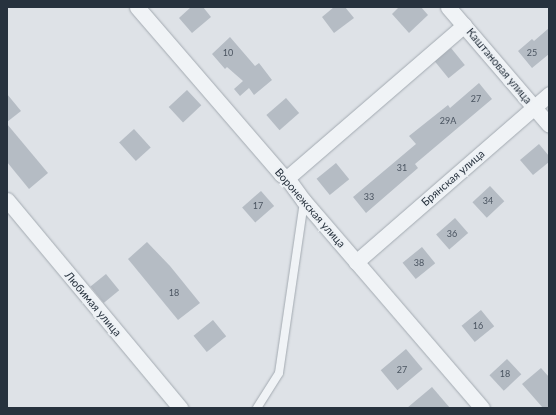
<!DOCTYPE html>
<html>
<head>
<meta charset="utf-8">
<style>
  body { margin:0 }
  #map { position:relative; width:556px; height:415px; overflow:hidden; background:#dee2e7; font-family:Lato,sans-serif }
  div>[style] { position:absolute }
  .building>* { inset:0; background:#b5bcc4; transform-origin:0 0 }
  .roads { filter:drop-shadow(0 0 1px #a3aab1) drop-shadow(0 0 1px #a3aab1) }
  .service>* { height:8px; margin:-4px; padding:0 4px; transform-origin:4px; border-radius:4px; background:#f0f3f6 }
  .minor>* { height:15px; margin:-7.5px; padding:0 7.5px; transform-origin:7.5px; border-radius:7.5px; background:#f0f3f6 }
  span { translate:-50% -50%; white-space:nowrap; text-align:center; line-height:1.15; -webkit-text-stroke:4px #edf1f5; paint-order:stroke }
  .number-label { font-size:9px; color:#4a5460 }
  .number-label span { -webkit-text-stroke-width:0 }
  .street-label { font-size:11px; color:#27323e }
  .frame { position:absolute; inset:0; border:8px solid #27323e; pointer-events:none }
</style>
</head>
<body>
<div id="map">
  <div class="building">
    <i style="clip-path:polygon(191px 7px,203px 7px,211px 17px,192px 33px,179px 18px)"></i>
    <i style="clip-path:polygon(334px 7px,345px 7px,354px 18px,334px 33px,322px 17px)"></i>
    <i style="clip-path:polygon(399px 7px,421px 7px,428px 15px,409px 33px,392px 14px)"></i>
    <i style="clip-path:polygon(549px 28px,549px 54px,532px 68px,518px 51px,532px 39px,534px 41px)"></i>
    <i style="clip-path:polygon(230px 37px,255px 66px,259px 63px,272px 80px,254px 95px,249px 88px,240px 96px,234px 89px,243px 81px,227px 67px,225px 69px,212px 54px)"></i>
    <i style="left:451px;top:48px;width:22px;height:21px;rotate:51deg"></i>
    <i style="clip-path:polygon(479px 83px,492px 99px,415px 164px,418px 168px,366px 213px,353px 197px,416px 144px,409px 136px,448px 105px,450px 108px)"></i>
    <i style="left:187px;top:90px;width:21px;height:25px;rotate:47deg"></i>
    <i style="clip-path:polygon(7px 94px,21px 111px,7px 122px)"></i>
    <i style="left:286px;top:98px;width:20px;height:26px;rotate:49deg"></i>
    <i style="clip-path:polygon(7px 124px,48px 173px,29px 189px,7px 162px)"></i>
    <i style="left:134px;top:129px;width:25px;height:20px;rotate:48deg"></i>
    <i style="clip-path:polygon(539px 144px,549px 156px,549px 162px,533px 175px,520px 160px)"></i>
    <i style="left:336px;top:163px;width:21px;height:25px;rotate:51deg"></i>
    <i style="left:490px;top:186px;width:21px;height:24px;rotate:47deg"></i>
    <i style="left:261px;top:191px;width:20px;height:25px;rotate:49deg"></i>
    <i style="left:455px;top:218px;width:20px;height:25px;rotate:49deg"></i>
    <i style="clip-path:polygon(147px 242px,170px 266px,200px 303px,178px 320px,128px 259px)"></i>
    <i style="left:422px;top:247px;width:21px;height:25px;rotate:51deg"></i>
    <i style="left:106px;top:274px;width:21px;height:20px;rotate:51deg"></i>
    <i style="left:481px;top:310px;width:21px;height:25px;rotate:51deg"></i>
    <i style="left:213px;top:320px;width:21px;height:25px;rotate:51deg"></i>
    <i style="left:406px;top:349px;width:26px;height:33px;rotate:50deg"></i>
    <i style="left:507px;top:359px;width:21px;height:24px;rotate:47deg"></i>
    <i style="clip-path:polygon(541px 368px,549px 377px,549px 408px,543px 408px,522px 384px)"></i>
    <i style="clip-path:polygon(432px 387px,450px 408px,407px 408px)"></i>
  </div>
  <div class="roads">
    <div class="service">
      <i style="left:257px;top:408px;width:41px;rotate:-57.8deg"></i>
      <i style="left:279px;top:373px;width:174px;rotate:-81.7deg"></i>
    </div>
    <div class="minor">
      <i style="left:137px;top:7px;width:221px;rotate:49.2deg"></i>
      <i style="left:281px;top:174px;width:7px;rotate:34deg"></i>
      <i style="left:287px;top:178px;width:29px;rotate:54deg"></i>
      <i style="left:304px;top:201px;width:273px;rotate:49.3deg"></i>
      <i style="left:448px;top:7px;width:155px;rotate:49.4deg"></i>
      <i style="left:287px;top:178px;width:234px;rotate:-40.8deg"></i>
      <i style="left:7px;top:200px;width:271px;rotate:50.2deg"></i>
      <i style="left:356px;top:262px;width:256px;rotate:-41deg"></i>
    </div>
  </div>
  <div class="number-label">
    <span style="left:228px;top:53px">10</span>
    <span style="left:532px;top:53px">25</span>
    <span style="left:476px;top:99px">27</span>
    <span style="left:448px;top:121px">29А</span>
    <span style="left:402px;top:168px">31</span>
    <span style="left:369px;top:197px">33</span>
    <span style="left:488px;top:201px">34</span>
    <span style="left:258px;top:206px">17</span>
    <span style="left:452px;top:234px">36</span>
    <span style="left:419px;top:263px">38</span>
    <span style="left:174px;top:293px">18</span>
    <span style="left:478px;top:326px">16</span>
    <span style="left:402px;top:370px">27</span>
    <span style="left:505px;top:374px">18</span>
  </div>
  <div class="street-label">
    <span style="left:499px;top:66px;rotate:50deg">Каштановая улица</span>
    <span style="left:453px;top:178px;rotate:-41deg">Брянская улица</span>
    <span style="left:310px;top:208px;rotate:49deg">Воронежская улица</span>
    <span style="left:93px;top:304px;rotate:50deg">Любимая улица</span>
  </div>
  <div class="frame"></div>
</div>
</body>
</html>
